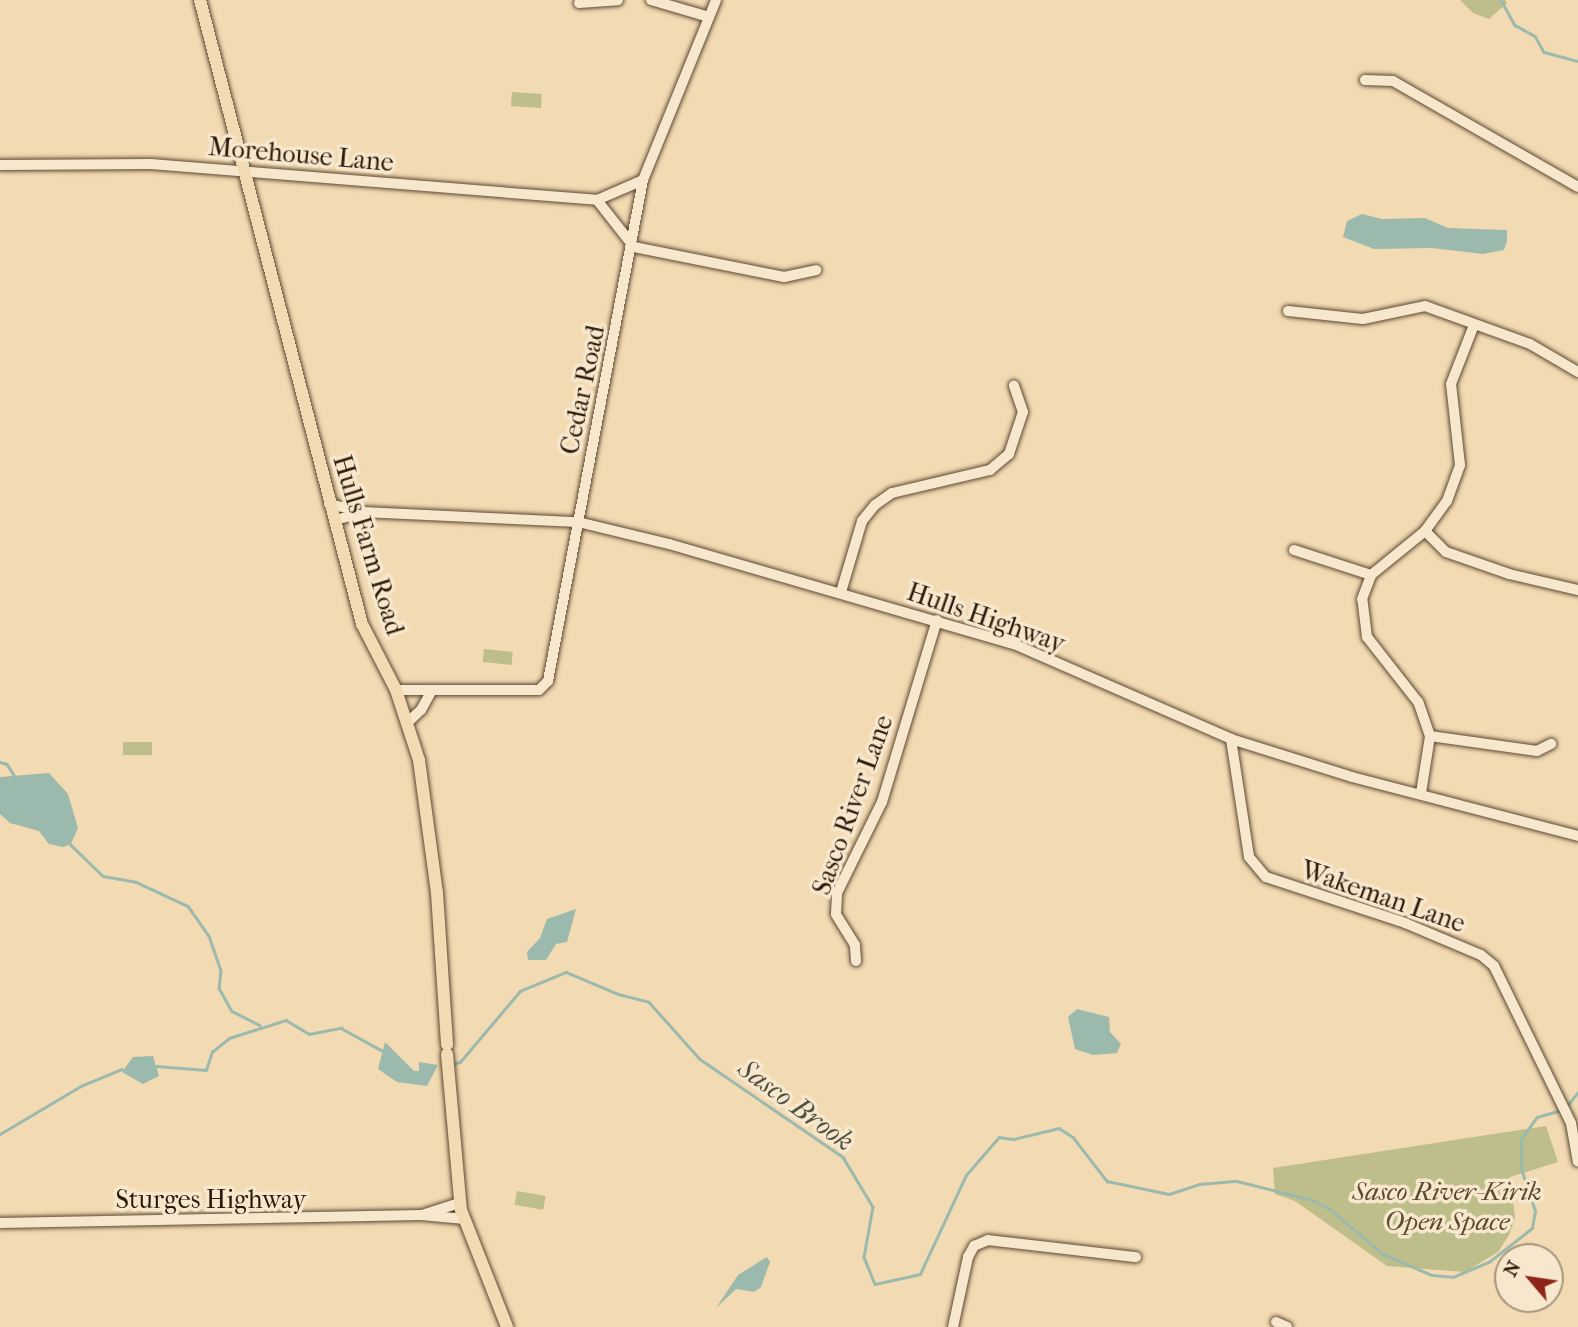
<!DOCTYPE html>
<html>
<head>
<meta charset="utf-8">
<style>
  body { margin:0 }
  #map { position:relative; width:1578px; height:1327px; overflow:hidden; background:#f2dab2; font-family:"IM FELL French Canon",serif }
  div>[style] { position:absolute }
  .green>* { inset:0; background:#bdbe8a; transform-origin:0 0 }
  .water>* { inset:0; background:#9bbaad }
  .stream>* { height:2.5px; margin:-1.25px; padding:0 1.25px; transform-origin:1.25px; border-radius:1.25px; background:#9bbaad }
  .roads { filter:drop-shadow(0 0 2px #5d4934) drop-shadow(0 0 2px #5d4934) }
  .minor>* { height:10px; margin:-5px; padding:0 5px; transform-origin:5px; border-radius:5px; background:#f7e7cd }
  .major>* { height:12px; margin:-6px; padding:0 6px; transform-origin:6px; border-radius:6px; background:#f2dab2 }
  span { translate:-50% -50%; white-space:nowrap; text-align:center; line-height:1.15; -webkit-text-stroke:7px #f7e7cd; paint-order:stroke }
  .street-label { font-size:26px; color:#2b190a }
  .park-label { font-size:26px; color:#574b30; font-style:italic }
  .water-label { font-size:28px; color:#525143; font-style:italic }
  .north { position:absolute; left:1494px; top:1243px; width:70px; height:70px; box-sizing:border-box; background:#f7e7cd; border:2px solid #a5957f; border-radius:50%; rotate:299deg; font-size:19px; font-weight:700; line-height:28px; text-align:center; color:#2b190a }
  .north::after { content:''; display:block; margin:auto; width:24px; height:32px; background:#8f2418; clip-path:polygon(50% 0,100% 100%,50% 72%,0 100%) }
</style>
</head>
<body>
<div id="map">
  <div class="green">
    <i style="clip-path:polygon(1460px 0,1505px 0,1507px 3px,1489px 19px,1473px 13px)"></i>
    <i style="left:512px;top:92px;width:30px;height:14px;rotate:4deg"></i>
    <i style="left:484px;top:649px;width:29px;height:13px;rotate:6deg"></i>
    <i style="left:123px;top:742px;width:29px;height:13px"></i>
    <i style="clip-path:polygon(1546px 1126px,1558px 1162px,1510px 1177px,1515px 1218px,1509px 1235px,1498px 1252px,1465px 1272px,1387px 1266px,1295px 1201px,1275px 1194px,1273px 1168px)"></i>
    <i style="left:517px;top:1191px;width:29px;height:14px;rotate:10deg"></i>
  </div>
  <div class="water">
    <i style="clip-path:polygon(1362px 214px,1382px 219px,1425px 218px,1448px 228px,1507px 230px,1507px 241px,1504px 250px,1483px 254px,1432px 248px,1374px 249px,1343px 237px,1347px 221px)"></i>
    <i style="clip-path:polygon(49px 773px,68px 794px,78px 828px,71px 844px,63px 847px,49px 844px,39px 831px,10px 823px,0 814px,0 777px)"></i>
    <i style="clip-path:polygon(576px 909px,567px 942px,556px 944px,546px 960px,528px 960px,527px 952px,540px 938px,547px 919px)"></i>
    <i style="clip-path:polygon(1077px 1009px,1109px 1017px,1110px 1032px,1121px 1044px,1117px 1053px,1093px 1055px,1075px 1049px,1068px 1017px)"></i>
    <i style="clip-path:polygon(385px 1042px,414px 1071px,419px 1071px,419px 1062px,438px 1065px,427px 1086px,397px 1082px,378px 1069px)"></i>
    <i style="clip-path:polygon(153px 1056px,159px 1076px,143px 1084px,122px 1072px,133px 1057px)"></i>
    <i style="clip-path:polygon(767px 1257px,770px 1262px,761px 1287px,754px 1292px,736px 1289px,716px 1308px,738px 1275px)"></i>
  </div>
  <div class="stream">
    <i style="left:1501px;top:0;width:29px;rotate:61deg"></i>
    <i style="left:1515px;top:25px;width:23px;rotate:29deg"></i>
    <i style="left:1535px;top:36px;width:18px;rotate:61deg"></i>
    <i style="left:1544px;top:52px;width:35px;rotate:15deg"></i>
    <i style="left:0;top:762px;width:7px;rotate:16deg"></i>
    <i style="left:7px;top:764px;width:19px;rotate:58deg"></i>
    <i style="left:70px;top:844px;width:46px;rotate:44.1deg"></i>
    <i style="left:103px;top:876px;width:34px;rotate:10deg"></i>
    <i style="left:136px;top:882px;width:57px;rotate:24.8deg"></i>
    <i style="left:188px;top:906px;width:37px;rotate:55deg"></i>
    <i style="left:209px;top:936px;width:36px;rotate:71deg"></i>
    <i style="left:221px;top:970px;width:18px;rotate:96deg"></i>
    <i style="left:219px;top:988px;width:26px;rotate:61deg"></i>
    <i style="left:232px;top:1011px;width:31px;rotate:27deg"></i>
    <i style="left:453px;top:1064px;width:7px;rotate:-16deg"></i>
    <i style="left:460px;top:1062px;width:93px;rotate:-49.8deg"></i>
    <i style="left:520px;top:991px;width:50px;rotate:-22.4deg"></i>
    <i style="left:566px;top:972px;width:56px;rotate:22.9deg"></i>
    <i style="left:618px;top:994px;width:32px;rotate:14deg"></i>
    <i style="left:649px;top:1002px;width:76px;rotate:48.2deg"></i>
    <i style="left:700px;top:1059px;width:173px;rotate:34.4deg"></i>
    <i style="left:843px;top:1157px;width:58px;rotate:59deg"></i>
    <i style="left:873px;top:1207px;width:51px;rotate:100.2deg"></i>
    <i style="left:864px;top:1257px;width:29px;rotate:68deg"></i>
    <i style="left:875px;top:1284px;width:46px;rotate:-12.5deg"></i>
    <i style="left:920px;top:1274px;width:109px;rotate:-65.1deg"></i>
    <i style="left:966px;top:1175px;width:50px;rotate:-49deg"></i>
    <i style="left:999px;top:1137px;width:15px;rotate:8deg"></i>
    <i style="left:1014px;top:1139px;width:46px;rotate:-13.7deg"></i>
    <i style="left:1059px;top:1128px;width:17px;rotate:33deg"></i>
    <i style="left:1073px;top:1137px;width:56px;rotate:52.3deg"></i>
    <i style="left:1107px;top:1181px;width:63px;rotate:11.8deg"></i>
    <i style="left:1169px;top:1194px;width:32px;rotate:-18deg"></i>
    <i style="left:1199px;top:1184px;width:38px;rotate:-5deg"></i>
    <i style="left:1237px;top:1181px;width:77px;rotate:14.2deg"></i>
    <i style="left:1312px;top:1200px;width:20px;rotate:27deg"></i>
    <i style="left:1330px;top:1209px;width:70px;rotate:40.3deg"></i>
    <i style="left:1383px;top:1254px;width:53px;rotate:23.2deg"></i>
    <i style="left:1432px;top:1275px;width:21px;rotate:5deg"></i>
    <i style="left:1453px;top:1277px;width:39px;rotate:-23deg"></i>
    <i style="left:1489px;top:1262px;width:55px;rotate:-38.3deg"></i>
    <i style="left:1532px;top:1228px;width:17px;rotate:-80deg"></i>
    <i style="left:1535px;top:1211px;width:44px;rotate:-108.4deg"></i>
    <i style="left:1521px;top:1169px;width:30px;rotate:-90deg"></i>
    <i style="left:1521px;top:1139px;width:27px;rotate:-54deg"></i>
    <i style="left:1537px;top:1117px;width:26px;rotate:-16deg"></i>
    <i style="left:156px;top:1066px;width:50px;rotate:4.6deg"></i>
    <i style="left:206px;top:1070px;width:19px;rotate:-72deg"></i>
    <i style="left:212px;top:1052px;width:22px;rotate:-39deg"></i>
    <i style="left:229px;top:1038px;width:60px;rotate:-17.5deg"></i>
    <i style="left:286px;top:1020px;width:27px;rotate:31deg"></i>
    <i style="left:309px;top:1034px;width:33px;rotate:-11deg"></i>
    <i style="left:341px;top:1028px;width:46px;rotate:28.8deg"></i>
    <i style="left:1567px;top:1106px;width:18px;rotate:-52deg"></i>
    <i style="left:0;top:1134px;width:94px;rotate:-30.7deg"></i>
    <i style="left:81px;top:1086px;width:44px;rotate:-22.5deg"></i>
  </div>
  <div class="roads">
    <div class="minor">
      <i style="left:651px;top:0;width:60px;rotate:16.3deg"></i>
      <i style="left:579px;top:3px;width:39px;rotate:-4deg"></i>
      <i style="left:1365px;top:80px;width:28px;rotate:2deg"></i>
      <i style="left:1393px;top:81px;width:213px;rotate:29.8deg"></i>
      <i style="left:0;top:165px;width:151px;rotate:-0.4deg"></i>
      <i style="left:151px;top:164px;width:447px;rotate:4.6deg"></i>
      <i style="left:597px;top:200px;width:50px;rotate:-23.5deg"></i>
      <i style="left:597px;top:200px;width:60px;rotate:51.8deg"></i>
      <i style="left:634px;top:247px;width:153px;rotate:11.3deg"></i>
      <i style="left:784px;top:277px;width:33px;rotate:-12deg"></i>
      <i style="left:1288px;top:311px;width:75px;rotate:6.1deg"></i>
      <i style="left:1363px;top:319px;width:63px;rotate:-11.8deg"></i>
      <i style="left:1425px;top:306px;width:112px;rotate:19.9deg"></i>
      <i style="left:1530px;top:344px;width:56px;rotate:30.3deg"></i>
      <i style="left:329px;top:504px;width:35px;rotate:13deg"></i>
      <i style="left:363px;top:512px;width:215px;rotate:2.7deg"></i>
      <i style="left:578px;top:522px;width:94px;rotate:13.6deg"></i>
      <i style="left:669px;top:544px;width:359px;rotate:16.2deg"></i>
      <i style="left:1014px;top:644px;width:237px;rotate:23.6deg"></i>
      <i style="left:1231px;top:739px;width:127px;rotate:17.4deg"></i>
      <i style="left:1352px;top:777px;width:234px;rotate:14.6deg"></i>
      <i style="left:335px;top:520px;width:28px;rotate:-15deg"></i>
      <i style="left:1425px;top:531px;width:30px;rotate:45deg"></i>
      <i style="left:1446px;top:552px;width:67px;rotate:19.2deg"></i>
      <i style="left:1509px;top:574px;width:71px;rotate:13.1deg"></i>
      <i style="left:1294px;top:550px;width:81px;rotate:18deg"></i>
      <i style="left:841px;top:592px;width:74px;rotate:-73.5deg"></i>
      <i style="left:862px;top:521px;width:21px;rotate:-51deg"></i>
      <i style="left:875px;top:505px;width:21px;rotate:-35deg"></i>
      <i style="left:892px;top:493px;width:101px;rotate:-13.2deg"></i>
      <i style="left:990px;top:470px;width:25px;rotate:-40deg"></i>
      <i style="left:1009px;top:454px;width:44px;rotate:-71.6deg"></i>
      <i style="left:1023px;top:412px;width:28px;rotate:-109deg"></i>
      <i style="left:396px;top:690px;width:143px"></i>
      <i style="left:539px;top:690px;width:13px;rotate:-45deg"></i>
      <i style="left:548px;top:681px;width:510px;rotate:-79.26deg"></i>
      <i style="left:643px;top:180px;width:194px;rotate:-67.9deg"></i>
      <i style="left:409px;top:721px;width:16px;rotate:-43deg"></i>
      <i style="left:421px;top:710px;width:23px;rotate:-61deg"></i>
      <i style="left:1430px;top:736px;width:108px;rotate:8deg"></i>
      <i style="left:1537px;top:751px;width:16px;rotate:-27deg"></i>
      <i style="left:1231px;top:739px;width:119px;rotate:81.3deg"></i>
      <i style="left:1249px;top:857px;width:26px;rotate:50deg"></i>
      <i style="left:1266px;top:877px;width:146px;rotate:18.3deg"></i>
      <i style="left:1405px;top:923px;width:82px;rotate:22.8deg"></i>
      <i style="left:1481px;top:955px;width:17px;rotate:40deg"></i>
      <i style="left:1494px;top:966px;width:175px;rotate:63.9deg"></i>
      <i style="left:1571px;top:1123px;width:39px;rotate:80deg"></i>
      <i style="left:1421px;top:793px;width:58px;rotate:-81deg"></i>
      <i style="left:1430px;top:736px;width:36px;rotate:-109deg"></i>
      <i style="left:1418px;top:702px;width:83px;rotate:-128.1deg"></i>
      <i style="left:1367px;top:637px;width:38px;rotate:-97deg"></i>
      <i style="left:1362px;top:599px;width:26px;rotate:-69deg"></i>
      <i style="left:1371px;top:575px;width:70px;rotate:-39.2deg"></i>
      <i style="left:1425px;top:531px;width:37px;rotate:-54deg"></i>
      <i style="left:1447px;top:501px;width:38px;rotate:-70deg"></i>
      <i style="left:1460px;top:465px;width:81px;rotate:-96.3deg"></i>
      <i style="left:1451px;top:384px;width:63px;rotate:-68.7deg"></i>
      <i style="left:856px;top:961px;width:16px;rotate:-94deg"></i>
      <i style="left:855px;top:945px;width:36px;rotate:-122deg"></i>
      <i style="left:836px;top:914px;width:21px;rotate:-87deg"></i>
      <i style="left:837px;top:893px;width:102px;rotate:-63.7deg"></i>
      <i style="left:882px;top:802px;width:190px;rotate:-73.2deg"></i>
      <i style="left:422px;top:1215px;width:40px;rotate:-18deg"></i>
      <i style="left:0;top:1223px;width:421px;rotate:-1.1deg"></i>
      <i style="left:421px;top:1215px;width:44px;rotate:5.2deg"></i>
      <i style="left:1276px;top:1322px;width:12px;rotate:24deg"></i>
      <i style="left:953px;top:1327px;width:72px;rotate:-77.9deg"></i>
      <i style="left:968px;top:1257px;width:13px;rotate:-61deg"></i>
      <i style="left:974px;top:1246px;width:15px;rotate:-23deg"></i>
      <i style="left:988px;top:1240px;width:149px;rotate:6.6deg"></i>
    </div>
    <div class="major">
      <i style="left:200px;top:0;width:645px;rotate:75.45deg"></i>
      <i style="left:362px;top:624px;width:74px;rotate:62.7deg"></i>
      <i style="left:396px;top:690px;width:74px;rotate:71.8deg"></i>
      <i style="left:419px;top:760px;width:134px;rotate:82.3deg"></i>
      <i style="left:437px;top:893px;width:152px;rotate:86.2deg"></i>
      <i style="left:447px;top:1054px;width:157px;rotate:84.9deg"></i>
      <i style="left:461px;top:1210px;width:126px;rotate:68.5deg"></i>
    </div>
  </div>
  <div class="street-label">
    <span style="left:301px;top:155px;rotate:5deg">Morehouse Lane</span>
    <span style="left:583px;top:390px;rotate:-78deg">Cedar Road</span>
    <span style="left:368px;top:545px;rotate:73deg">Hulls Farm Road</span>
    <span style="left:986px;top:618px;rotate:19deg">Hulls Highway</span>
    <span style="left:853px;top:805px;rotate:-70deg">Sasco River Lane</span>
    <span style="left:1383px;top:897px;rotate:19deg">Wakeman Lane</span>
    <span style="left:211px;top:1200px">Sturges Highway</span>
  </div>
  <div class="park-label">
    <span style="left:1447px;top:1207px">Sasco River-Kirik<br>Open Space</span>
  </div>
  <div class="water-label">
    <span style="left:796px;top:1105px;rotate:36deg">Sasco Brook</span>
  </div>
  <div class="north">N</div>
</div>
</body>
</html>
